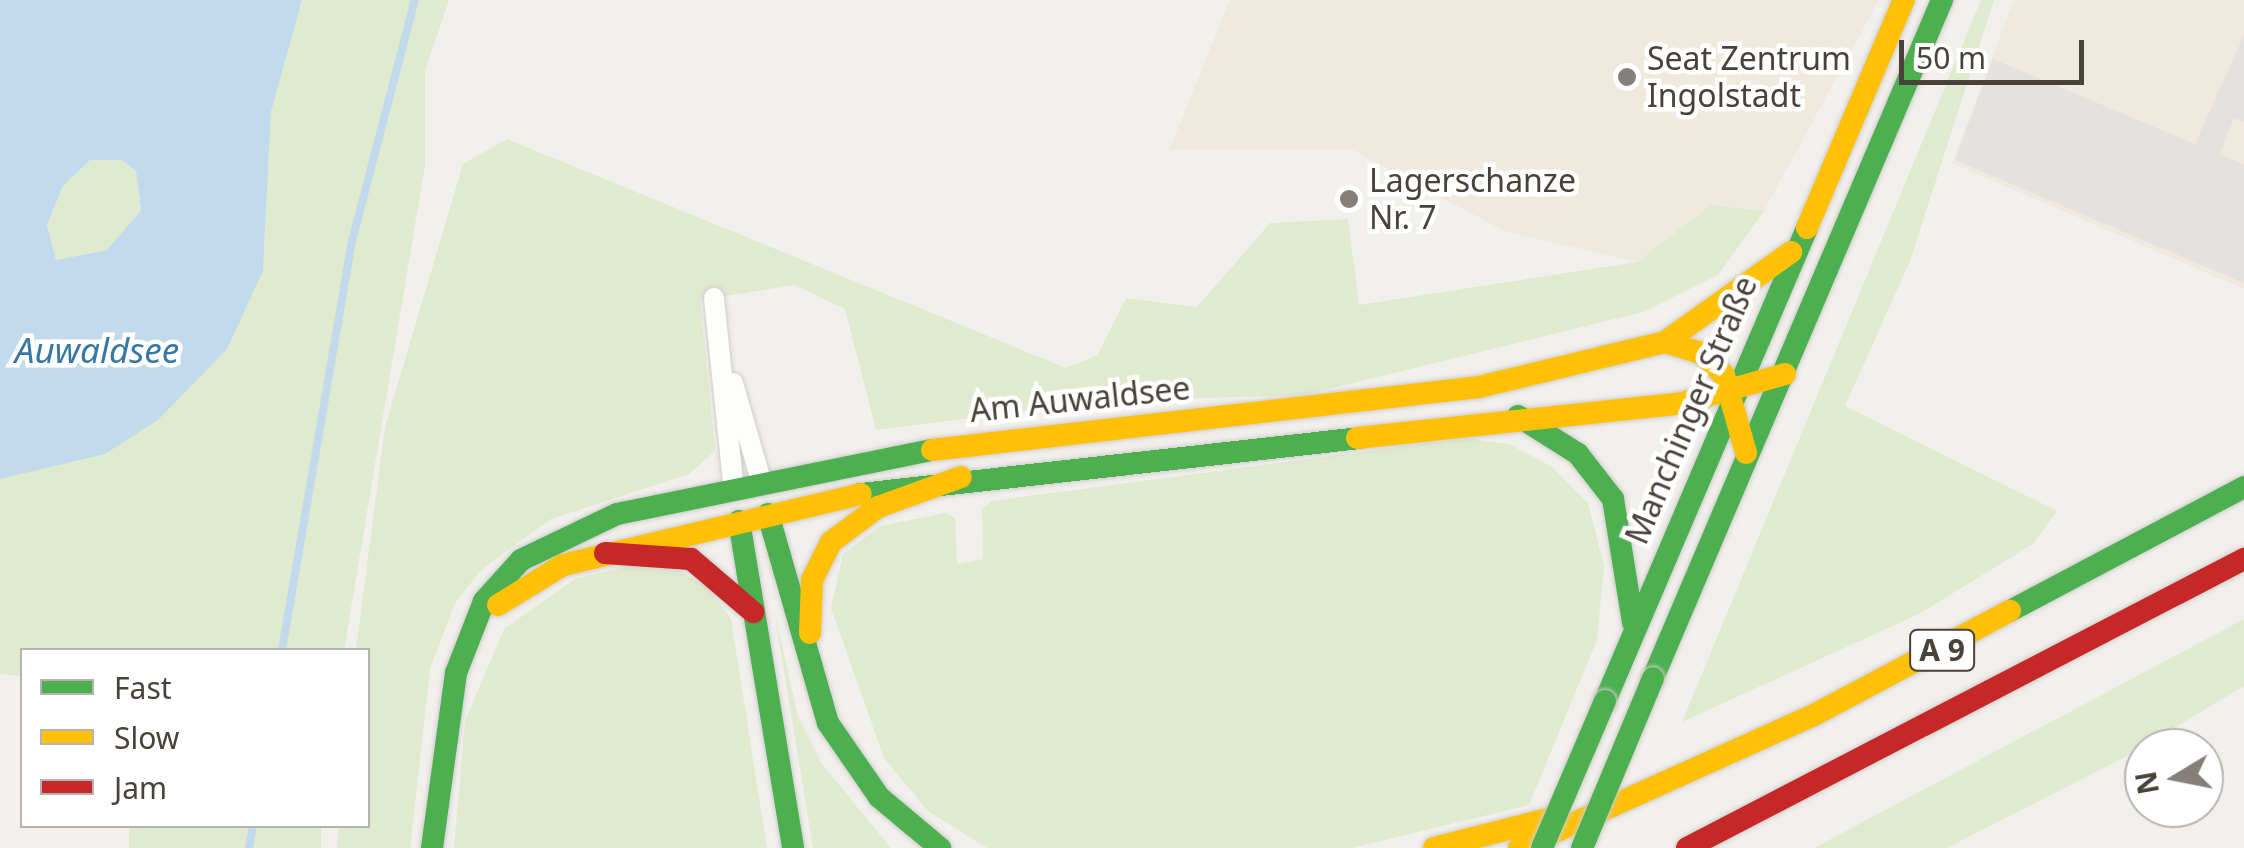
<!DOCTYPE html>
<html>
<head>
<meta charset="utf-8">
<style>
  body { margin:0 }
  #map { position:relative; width:2244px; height:848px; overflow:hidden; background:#f2f0ed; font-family:"Noto Sans",sans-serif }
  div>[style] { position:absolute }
  .commercial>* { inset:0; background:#f0e9de }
  .green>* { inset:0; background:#e0eacf; transform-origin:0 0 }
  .parking>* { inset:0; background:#e4e1de }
  .water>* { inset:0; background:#c1dbec }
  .stream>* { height:8px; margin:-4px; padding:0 4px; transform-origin:4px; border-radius:4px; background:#c1dbec }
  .roads { filter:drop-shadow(0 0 2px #d0cecb) drop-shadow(0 0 2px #d0cecb) }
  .street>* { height:20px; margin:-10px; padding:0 10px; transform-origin:10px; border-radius:10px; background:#fdfdfc }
  .fast>* { height:22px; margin:-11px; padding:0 11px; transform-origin:11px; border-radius:11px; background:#4caf50 }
  .slow>* { height:22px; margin:-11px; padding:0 11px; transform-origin:11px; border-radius:11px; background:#ffc107 }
  .jam>* { height:22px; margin:-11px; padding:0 11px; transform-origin:11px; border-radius:11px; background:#c62828 }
  .bridges { filter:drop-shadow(0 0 2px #d0cdc4) drop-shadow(0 0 2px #d0cdc4) }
  .fast-bridge>* { height:22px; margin:-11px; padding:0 11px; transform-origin:11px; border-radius:11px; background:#4caf50 }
  .dots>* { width:28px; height:28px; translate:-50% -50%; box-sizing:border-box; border:5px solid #fff; border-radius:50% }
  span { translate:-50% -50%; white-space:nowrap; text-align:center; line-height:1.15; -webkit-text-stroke:9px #fff; paint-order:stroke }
  .shield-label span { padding:2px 8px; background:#fff; border:2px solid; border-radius:8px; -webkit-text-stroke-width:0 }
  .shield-label { font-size:30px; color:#484239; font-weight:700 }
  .poi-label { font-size:32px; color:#484239 }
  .left { translate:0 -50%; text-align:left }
  .street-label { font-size:32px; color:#484239 }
  .water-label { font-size:35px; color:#3678a5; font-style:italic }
  .legend { position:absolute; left:20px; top:648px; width:350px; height:180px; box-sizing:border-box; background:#fff; border:2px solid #b6b3b0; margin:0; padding:12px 18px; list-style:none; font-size:30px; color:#484239 }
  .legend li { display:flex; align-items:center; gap:20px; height:50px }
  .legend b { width:50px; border:2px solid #b6b3b0 }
  .north { position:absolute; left:2124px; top:728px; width:100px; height:100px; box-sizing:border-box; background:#fff; border:2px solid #b6b3b0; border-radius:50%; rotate:260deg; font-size:28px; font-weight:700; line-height:40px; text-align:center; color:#484239 }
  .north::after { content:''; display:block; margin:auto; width:35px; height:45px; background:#847f78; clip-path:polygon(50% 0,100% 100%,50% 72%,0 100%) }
  .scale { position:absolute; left:1899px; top:40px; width:185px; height:45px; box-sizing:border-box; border:5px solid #484239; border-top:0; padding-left:12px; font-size:30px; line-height:35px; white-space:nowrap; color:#484239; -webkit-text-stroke:8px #fff; paint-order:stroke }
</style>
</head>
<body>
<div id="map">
  <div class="commercial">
    <i style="clip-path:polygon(1230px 0,1879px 0,1764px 211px,1711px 205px,1637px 262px,1504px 231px,1353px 150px,1169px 150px)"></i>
    <i style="clip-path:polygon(2014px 0,2244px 0,2244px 289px,1952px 163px)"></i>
  </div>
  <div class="green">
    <i style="clip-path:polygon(302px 0,449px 0,425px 71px,425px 165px,344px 650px,22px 650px,22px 676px,0 674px,0 479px,105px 453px,263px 271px,271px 112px)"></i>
    <i style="clip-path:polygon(1981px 0,1994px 0,1910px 261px,1845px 406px,2057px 511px,2033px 544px,1919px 614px,1682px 722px)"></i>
    <i style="clip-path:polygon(507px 139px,1066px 368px,1098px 355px,1126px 298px,1197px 307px,1270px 223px,1348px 219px,1359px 305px,1637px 262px,1711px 205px,1764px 211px,1718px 275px,1643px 312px,1304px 395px,1105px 401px,876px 430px,845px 309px,795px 285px,700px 300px,715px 451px,689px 474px,551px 519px,482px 569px,455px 603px,430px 669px,410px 848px,337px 848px,339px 826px,368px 826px,368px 650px,356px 650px,385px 427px,463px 164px)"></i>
    <i style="clip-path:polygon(90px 160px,122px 160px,136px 171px,141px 210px,107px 250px,56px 260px,47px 225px,63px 186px)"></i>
    <i style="clip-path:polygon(1465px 438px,1509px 444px,1551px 466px,1588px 503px,1604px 566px,1597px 640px,1529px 805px,1352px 848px,987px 848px,928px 811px,884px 758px,831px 608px,843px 554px,880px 526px,946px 513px,955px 518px,957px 564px,983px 559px,982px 509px,992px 501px)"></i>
    <i style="clip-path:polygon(637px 564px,672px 566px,708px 588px,731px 619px,767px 848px,454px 848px,465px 721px,504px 629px,575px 579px)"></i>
    <i style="clip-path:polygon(774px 610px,798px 716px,822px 764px,891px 848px,813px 848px)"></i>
    <i style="clip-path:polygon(2244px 619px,2244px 686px,2133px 753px,1947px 848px,1814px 848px)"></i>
    <i style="left:129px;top:826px;width:192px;height:23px"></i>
  </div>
  <div class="parking">
    <i style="clip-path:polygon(2244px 35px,2244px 122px,2234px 118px,2219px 154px,2244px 164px,2244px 283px,1955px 160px,1993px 59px,2195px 144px)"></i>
  </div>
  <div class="water">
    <i style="clip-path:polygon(evenodd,0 0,302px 0,271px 112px,263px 271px,227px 349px,158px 420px,105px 454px,0 479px,0 0,90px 160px,122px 160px,136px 171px,141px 210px,107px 250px,56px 260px,47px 225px,63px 186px,90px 160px)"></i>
  </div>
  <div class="stream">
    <i style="left:282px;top:650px;width:411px;rotate:-80.3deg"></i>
    <i style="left:351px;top:245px;width:253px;rotate:-75.4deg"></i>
    <i style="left:249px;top:848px;width:22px;rotate:-80deg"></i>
  </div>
  <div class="roads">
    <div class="street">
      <i style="left:714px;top:298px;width:186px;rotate:84.1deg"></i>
      <i style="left:733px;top:383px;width:98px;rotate:74deg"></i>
    </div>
    <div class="fast">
      <i style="left:1518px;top:416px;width:71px;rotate:32.3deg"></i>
      <i style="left:1578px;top:454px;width:57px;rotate:52.1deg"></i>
      <i style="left:1613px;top:499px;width:125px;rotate:80.8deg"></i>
      <i style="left:861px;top:494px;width:499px;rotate:-6.4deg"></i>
      <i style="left:768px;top:514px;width:217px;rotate:74deg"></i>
      <i style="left:828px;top:723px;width:90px;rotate:55.4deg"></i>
      <i style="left:879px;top:797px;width:80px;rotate:39.9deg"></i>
      <i style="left:739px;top:521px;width:331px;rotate:80.6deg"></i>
      <i style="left:2010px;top:611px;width:265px;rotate:-27.9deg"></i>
      <i style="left:1653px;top:678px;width:737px;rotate:-66.91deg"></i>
      <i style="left:1605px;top:701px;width:514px;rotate:-66.87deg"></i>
      <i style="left:432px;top:848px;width:177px;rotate:-82.2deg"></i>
      <i style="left:456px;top:673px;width:77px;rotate:-68.7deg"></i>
      <i style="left:484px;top:601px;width:55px;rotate:-47.9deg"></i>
      <i style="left:521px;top:560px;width:106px;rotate:-25.6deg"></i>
      <i style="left:617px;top:514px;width:321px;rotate:-11.5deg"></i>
    </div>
    <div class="slow">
      <i style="left:1807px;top:228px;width:248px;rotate:-67deg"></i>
      <i style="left:1665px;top:342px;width:155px;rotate:-35.5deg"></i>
      <i style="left:1357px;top:438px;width:327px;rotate:-6.1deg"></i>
      <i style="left:1682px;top:403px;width:107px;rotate:-15.7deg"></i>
      <i style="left:932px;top:450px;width:551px;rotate:-6.57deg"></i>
      <i style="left:1479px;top:387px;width:191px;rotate:-13.6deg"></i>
      <i style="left:1665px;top:342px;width:38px;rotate:17deg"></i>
      <i style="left:1701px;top:353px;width:32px;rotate:44deg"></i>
      <i style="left:1724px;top:375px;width:81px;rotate:74.2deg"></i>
      <i style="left:498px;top:605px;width:76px;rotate:-31.6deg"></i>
      <i style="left:563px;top:565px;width:306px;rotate:-13.4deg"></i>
      <i style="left:810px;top:633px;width:53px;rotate:-87.8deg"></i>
      <i style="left:812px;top:580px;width:42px;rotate:-63.4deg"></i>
      <i style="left:831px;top:542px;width:59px;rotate:-36.7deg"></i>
      <i style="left:878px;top:507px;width:88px;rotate:-19.9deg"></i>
      <i style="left:1434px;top:848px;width:118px;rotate:-14.3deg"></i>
      <i style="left:1519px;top:848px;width:324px;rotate:-24.3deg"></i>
      <i style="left:1814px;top:715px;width:222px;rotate:-28deg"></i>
    </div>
    <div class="jam">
      <i style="left:605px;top:553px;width:86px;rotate:4deg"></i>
      <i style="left:691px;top:559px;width:82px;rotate:40.5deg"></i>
      <i style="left:1687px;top:848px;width:628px;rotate:-27.42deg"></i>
    </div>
  </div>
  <div class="bridges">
    <div class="fast-bridge">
      <i style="left:1542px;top:848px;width:160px;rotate:-66.8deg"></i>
      <i style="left:1582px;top:848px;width:184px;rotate:-67.3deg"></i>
    </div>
  </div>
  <div class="dots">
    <i style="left:1627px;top:77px;background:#847f78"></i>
    <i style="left:1349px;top:199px;background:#847f78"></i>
  </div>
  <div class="shield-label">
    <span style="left:1942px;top:650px">A 9</span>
  </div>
  <div class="poi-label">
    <span class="left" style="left:1647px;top:77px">Seat Zentrum<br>Ingolstadt</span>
    <span class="left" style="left:1369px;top:199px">Lagerschanze<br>Nr. 7</span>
  </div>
  <div class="street-label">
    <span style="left:1080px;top:399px;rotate:-6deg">Am Auwaldsee</span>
    <span style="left:1691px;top:410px;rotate:-67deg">Manchinger Straße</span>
  </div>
  <div class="water-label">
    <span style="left:97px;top:350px">Auwaldsee</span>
  </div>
  <ul class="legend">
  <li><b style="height:12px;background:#4caf50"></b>Fast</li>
  <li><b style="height:12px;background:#ffc107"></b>Slow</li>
  <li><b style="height:12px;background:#c62828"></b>Jam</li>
  </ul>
  <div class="north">N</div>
  <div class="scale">50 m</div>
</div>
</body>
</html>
